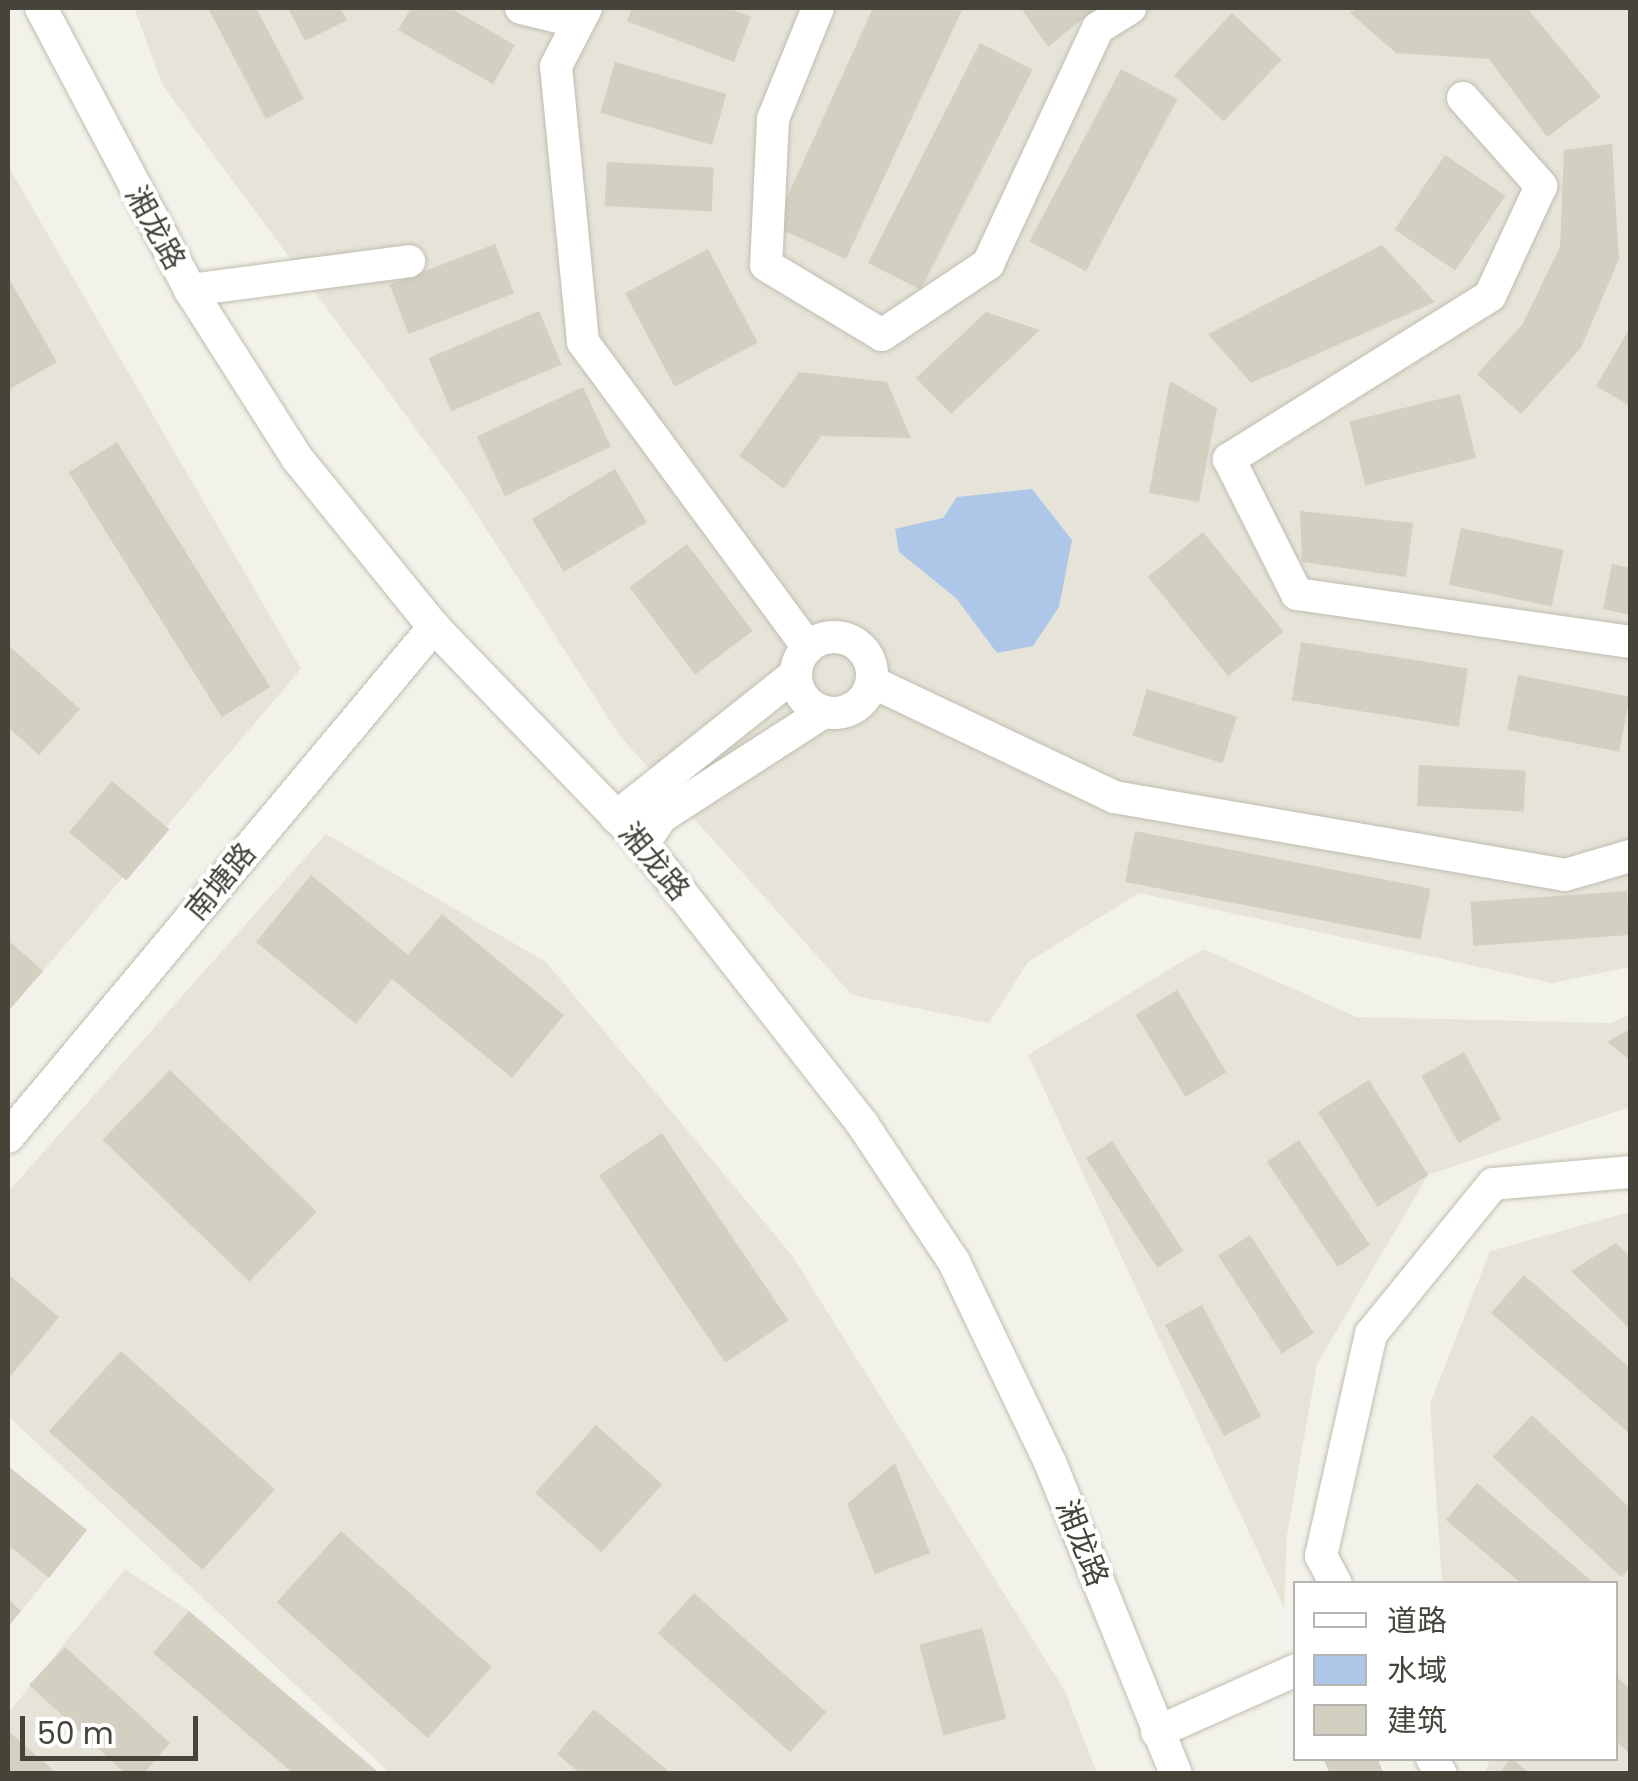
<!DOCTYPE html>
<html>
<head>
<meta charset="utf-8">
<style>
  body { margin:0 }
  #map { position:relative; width:1638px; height:1781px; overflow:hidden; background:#f3f2ea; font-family:Poppins,"Noto Sans SC",sans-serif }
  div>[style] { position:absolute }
  .residential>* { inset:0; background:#e6e4d9 }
  .water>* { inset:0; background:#aec7e8 }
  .building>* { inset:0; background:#d3cfc1; transform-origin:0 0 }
  .roads { filter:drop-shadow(0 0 2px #c0bdb0) drop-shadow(0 0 2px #c0bdb0) }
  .minor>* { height:32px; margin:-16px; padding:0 16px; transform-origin:16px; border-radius:16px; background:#fff }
  .minor>.ring { margin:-16px; padding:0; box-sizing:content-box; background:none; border:32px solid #fff; border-radius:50% }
  span { translate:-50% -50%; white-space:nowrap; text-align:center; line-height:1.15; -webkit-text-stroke:8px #fff; paint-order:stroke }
  .street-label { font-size:30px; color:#464339 }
  .frame { position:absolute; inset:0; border:10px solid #464339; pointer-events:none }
  .legend { position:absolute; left:1293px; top:1581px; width:325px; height:180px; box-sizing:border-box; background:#fff; border:2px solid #b5b4b0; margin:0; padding:12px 18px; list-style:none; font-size:30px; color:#464339 }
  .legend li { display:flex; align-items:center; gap:20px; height:50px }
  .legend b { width:50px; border:2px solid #b5b4b0 }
  .scale { position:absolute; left:20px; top:1716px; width:178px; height:45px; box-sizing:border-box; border:5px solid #464339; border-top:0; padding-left:12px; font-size:30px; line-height:35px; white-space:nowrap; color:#464339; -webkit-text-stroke:8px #fff; paint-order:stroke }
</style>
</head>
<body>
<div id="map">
  <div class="residential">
    <i style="clip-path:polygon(134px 8px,1630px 8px,1630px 967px,1552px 983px,1139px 893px,1028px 962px,989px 1023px,852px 995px,620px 736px,463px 493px,163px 86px)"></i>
    <i style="clip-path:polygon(8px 166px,301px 669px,8px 1012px)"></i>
    <i style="clip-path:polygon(326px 834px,546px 962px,791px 1254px,1065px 1691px,1097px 1773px,390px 1773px,8px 1416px,8px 1192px)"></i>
    <i style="clip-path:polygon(1203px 949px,1357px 1017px,1612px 1023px,1630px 1014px,1630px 1107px,1428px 1175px,1317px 1364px,1287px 1535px,1284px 1608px,1028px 1055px)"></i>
    <i style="clip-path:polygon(1630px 1212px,1630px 1773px,1485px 1773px,1490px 1759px,1616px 1758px,1616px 1584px,1442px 1583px,1430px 1404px,1490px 1251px)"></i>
    <i style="clip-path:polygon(8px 1466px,87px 1530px,8px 1627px)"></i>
    <i style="clip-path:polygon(125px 1569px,189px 1611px,380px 1773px,8px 1773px,8px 1713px)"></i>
  </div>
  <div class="water">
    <i style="clip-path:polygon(1032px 489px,1072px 540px,1059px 607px,1033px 646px,997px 653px,956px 598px,899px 552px,895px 529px,943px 518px,957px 497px)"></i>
  </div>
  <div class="building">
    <i style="clip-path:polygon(208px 8px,256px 8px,304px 99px,266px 119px)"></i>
    <i style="clip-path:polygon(288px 8px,340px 8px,347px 20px,305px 41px)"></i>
    <i style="clip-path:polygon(411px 8px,450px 8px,515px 45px,493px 84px,398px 30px)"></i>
    <i style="clip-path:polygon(632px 8px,728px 8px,751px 17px,734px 62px,627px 21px)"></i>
    <i style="clip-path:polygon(873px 8px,963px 8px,846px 259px,774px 226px)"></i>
    <i style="clip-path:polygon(1021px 8px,1096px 8px,1048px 47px)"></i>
    <i style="clip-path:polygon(1361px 8px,1527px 8px,1601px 97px,1547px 137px,1489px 59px,1396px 53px,1349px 12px)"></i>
    <i style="left:1232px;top:13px;width:68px;height:85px;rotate:43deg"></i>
    <i style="left:980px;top:43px;width:59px;height:247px;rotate:27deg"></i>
    <i style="left:615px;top:62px;width:116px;height:53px;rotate:16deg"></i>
    <i style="left:1121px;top:69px;width:64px;height:195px;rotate:28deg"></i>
    <i style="clip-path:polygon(1612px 144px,1619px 259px,1581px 348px,1521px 414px,1477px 374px,1522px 325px,1560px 247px,1564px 150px)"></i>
    <i style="left:1445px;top:155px;width:73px;height:90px;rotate:34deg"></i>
    <i style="left:607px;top:162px;width:107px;height:44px;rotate:3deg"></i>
    <i style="left:495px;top:244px;width:53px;height:113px;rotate:69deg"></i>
    <i style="clip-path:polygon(1382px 245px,1435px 302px,1251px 383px,1208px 334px)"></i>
    <i style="left:708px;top:249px;width:106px;height:94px;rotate:62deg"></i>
    <i style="clip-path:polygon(8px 277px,57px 362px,8px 390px)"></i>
    <i style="left:539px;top:311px;width:58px;height:120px;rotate:67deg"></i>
    <i style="clip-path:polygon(986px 312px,1040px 330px,951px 414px,916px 378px)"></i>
    <i style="clip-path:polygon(1630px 328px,1630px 406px,1596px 386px)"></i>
    <i style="clip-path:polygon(799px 372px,887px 382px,911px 438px,821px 436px,784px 489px,739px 456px)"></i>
    <i style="clip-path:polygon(1170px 381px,1217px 408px,1199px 502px,1149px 493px)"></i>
    <i style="left:583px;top:387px;width:66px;height:117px;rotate:65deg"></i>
    <i style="left:1460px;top:394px;width:66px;height:114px;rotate:76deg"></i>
    <i style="left:117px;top:442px;width:289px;height:57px;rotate:58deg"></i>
    <i style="left:615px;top:469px;width:62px;height:97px;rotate:59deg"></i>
    <i style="clip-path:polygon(1300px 511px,1413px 523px,1406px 577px,1302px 562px)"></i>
    <i style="left:1461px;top:528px;width:105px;height:58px;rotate:12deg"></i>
    <i style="left:1203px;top:532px;width:128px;height:71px;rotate:51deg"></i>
    <i style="left:687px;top:544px;width:109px;height:72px;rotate:53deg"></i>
    <i style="clip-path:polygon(1612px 564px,1630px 568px,1630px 615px,1603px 609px)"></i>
    <i style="left:1301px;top:642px;width:169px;height:59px;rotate:9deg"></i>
    <i style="clip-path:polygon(8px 645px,80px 709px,39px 755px,8px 727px)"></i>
    <i style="left:1518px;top:675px;width:114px;height:56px;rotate:11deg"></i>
    <i style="left:1147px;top:689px;width:94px;height:49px;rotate:17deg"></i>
    <i style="left:1419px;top:765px;width:107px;height:41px;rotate:3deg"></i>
    <i style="left:112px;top:781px;width:75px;height:67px;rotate:40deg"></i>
    <i style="left:1135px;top:831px;width:301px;height:52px;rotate:11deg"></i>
    <i style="clip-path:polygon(311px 875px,408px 955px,442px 914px,564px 1015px,512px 1078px,392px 979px,356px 1024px,256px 942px)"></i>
    <i style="left:1627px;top:891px;width:44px;height:157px;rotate:86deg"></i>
    <i style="clip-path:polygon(8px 940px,43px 971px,8px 1011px)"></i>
    <i style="left:1177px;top:990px;width:96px;height:48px;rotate:59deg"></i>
    <i style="clip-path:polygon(1630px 1029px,1630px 1060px,1607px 1042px)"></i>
    <i style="left:1464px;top:1052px;width:77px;height:49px;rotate:61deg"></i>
    <i style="left:170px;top:1070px;width:204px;height:97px;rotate:44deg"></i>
    <i style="left:1369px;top:1080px;width:112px;height:60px;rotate:58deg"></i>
    <i style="left:662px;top:1133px;width:226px;height:76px;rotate:56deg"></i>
    <i style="left:1299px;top:1140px;width:127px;height:39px;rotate:56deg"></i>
    <i style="left:1112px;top:1141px;width:131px;height:31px;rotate:57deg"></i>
    <i style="left:1250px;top:1235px;width:117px;height:38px;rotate:57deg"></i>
    <i style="clip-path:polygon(1616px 1243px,1630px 1257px,1630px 1329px,1571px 1271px)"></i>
    <i style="clip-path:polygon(8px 1274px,59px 1317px,8px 1379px)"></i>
    <i style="clip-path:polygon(1524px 1275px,1630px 1368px,1630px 1434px,1491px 1313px)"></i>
    <i style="left:1202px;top:1305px;width:126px;height:42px;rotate:62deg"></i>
    <i style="left:121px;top:1351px;width:207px;height:108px;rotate:42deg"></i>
    <i style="clip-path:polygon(1532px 1415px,1630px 1508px,1630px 1568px,1621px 1577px,1493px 1457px)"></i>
    <i style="left:596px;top:1425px;width:89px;height:91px;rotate:42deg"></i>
    <i style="clip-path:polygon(895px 1463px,930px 1553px,875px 1574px,847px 1504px)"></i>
    <i style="clip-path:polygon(8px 1466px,87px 1530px,49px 1578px,8px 1545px)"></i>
    <i style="clip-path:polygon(1477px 1483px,1595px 1584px,1522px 1584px,1446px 1520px)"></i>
    <i style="left:341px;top:1531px;width:203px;height:96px;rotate:42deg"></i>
    <i style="left:694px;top:1593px;width:178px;height:54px;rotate:42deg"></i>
    <i style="clip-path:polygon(8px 1599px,21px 1611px,8px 1627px)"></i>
    <i style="clip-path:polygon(189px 1611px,380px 1774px,294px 1774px,153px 1653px)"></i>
    <i style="left:982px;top:1628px;width:94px;height:65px;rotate:75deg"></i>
    <i style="clip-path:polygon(65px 1647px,170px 1743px,143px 1774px,126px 1774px,29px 1685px)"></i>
    <i style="clip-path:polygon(1616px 1676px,1630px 1689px,1630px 1754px,1616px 1741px)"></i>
    <i style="clip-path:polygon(594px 1709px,672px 1774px,581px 1774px,557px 1754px)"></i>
    <i style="clip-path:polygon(8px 1731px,58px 1774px,8px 1774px)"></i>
    <i style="clip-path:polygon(1323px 1758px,1377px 1758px,1384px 1774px,1330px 1774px)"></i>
    <i style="clip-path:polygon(1511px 1758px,1531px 1774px,1499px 1774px)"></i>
  </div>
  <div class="roads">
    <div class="minor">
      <i style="left:41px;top:8px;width:319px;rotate:62.1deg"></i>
      <i style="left:190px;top:290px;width:199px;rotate:57.5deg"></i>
      <i style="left:297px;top:458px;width:218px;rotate:51deg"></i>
      <i style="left:434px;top:627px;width:301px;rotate:46.1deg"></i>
      <i style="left:643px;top:844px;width:357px;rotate:51.9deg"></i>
      <i style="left:863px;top:1125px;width:164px;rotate:56.4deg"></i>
      <i style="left:954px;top:1262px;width:222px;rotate:64.4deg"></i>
      <i style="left:1050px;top:1462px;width:336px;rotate:68deg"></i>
      <i style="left:521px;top:8px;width:59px;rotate:13.8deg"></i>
      <i style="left:586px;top:8px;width:65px;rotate:117.3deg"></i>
      <i style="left:556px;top:66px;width:277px;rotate:84.4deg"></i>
      <i style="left:583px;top:342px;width:379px;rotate:53.6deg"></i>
      <i style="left:818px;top:8px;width:120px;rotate:112.1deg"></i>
      <i style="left:773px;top:119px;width:146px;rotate:92.7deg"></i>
      <i style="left:766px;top:265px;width:135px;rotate:31.1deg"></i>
      <i style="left:882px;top:335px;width:128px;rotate:-33.8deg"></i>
      <i style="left:988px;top:264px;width:260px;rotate:-65deg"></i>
      <i style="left:1098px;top:28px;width:38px;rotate:-32deg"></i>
      <i style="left:1463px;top:98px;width:118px;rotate:48.4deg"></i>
      <i style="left:1541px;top:186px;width:121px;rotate:114.9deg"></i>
      <i style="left:1490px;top:296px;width:308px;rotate:148deg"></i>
      <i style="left:1229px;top:459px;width:151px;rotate:63.3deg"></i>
      <i style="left:1297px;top:594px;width:336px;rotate:8.2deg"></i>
      <i style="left:190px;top:290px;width:221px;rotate:-7.5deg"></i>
      <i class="ring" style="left:796px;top:637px;width:44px;height:44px"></i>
      <i style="left:872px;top:682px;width:268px;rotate:25.4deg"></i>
      <i style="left:1114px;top:797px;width:458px;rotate:9.8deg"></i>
      <i style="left:1565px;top:875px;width:68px;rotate:-16.3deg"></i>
      <i style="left:616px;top:817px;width:230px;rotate:-38.5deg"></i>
      <i style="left:643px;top:844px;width:32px;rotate:-56deg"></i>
      <i style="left:661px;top:817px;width:194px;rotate:-32.8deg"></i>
      <i style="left:8px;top:1137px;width:665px;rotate:-50.13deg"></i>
      <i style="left:1336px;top:1584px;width:32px;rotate:-118deg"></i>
      <i style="left:1321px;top:1556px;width:228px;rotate:-77.3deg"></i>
      <i style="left:1371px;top:1334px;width:193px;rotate:-50.9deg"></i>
      <i style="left:1493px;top:1184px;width:138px;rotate:-5deg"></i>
      <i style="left:1157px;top:1732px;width:152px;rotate:-24deg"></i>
      <i style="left:1432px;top:1758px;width:18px;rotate:61deg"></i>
    </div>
  </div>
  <div class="street-label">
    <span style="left:155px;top:228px;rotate:61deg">湘龙路</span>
    <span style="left:654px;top:862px;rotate:50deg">湘龙路</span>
    <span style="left:221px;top:882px;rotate:-50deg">南塘路</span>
    <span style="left:1082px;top:1543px;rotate:68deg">湘龙路</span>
  </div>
  <div class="frame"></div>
  <ul class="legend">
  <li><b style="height:12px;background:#fff"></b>道路</li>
  <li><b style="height:28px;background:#aec7e8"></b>水域</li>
  <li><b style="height:28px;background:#d3cfc1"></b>建筑</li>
  </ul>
  <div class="scale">50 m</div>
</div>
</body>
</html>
